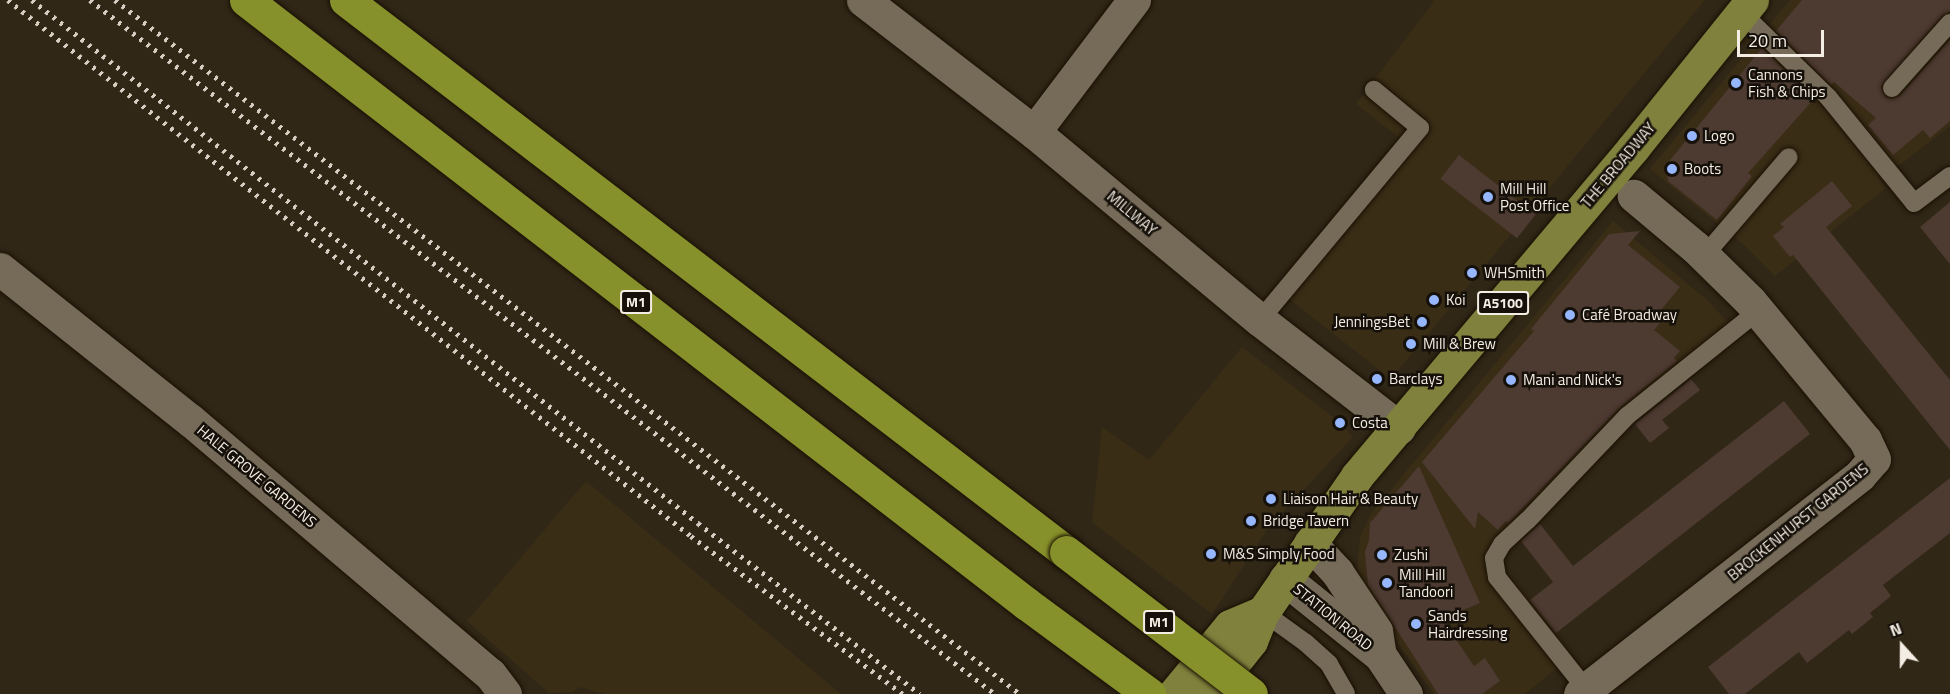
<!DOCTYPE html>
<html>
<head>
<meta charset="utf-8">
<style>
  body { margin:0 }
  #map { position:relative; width:1950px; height:694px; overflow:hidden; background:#312717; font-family:"Titillium Web",sans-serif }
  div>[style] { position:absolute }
  .built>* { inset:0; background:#3a2d16 }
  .building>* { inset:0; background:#4d3a31; transform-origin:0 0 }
  .roads { filter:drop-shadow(0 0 2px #191003) drop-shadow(0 0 2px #191003) }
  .service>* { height:18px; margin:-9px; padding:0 9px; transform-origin:9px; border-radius:9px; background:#766a58 }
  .minor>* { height:33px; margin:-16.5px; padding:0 16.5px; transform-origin:16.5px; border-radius:16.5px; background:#766a58 }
  .primary>* { height:33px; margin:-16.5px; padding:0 16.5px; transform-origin:16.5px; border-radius:16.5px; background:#80813d }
  .motorway>* { height:33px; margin:-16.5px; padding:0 16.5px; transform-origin:16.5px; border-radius:16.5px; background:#87912b }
  .rail>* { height:4.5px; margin-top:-2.25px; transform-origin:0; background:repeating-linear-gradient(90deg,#d6cec3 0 3px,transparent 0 9px) }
  .bridges { filter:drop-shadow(0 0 2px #191003) drop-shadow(0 0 2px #191003) }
  .motorway-bridge>* { height:33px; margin:-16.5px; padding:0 16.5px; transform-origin:16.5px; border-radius:16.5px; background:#87912b }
  .dots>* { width:16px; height:16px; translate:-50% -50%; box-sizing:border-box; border:3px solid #15110a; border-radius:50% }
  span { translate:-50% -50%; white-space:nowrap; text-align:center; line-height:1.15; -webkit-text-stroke:5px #15110a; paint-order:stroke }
  .shield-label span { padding:2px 4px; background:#15110a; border:2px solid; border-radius:4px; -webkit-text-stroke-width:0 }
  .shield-label { font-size:14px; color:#f4ede3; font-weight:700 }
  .poi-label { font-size:15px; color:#f4ede3 }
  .left { translate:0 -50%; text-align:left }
  .right { translate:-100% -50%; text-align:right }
  .street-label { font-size:15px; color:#f4ede3 }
  .north { position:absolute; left:1872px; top:616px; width:60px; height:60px; -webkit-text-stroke:4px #15110a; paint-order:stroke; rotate:339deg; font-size:16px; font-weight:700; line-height:24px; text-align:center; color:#f4ede3 }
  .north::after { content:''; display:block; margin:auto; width:21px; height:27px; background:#f4ede3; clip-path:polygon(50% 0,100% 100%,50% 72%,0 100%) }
  .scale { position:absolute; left:1737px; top:30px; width:87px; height:27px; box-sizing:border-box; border:3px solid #f4ede3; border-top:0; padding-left:8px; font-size:18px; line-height:21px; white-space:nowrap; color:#f4ede3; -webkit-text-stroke:4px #15110a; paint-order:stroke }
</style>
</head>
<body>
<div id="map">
  <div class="built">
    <i style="clip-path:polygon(1435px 0,1705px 0,1391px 379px,1275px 288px,1400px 138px,1356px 104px)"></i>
    <i style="clip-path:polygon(1790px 0,1950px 0,1950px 126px,1880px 180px,1886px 188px,1775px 276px,1744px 245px,1650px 169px)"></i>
    <i style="clip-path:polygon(1613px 221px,1708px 301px,1739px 335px,1632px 420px,1507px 554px,1504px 566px,1573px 655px,1525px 694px,1434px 694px,1368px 601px,1357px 571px,1360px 537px,1371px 514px)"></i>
    <i style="clip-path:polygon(1242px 347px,1342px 424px,1353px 437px,1269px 527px,1212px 614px,1092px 522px,1102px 427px,1149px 460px)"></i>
    <i style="clip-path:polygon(586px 481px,841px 694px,605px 694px,580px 687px,573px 692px,549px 693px,467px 621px)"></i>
  </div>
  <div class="building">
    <i style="clip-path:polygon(1802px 0,1950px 0,1950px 12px,1942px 16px,1881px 86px,1885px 97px,1890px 99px,1900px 96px,1950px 40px,1950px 121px,1930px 138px,1923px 130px,1893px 155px,1868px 125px,1876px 118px,1834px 82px,1831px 85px,1776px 31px)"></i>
    <i style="clip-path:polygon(1762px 48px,1814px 99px,1748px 173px,1752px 176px,1717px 220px,1668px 181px,1666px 165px)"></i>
    <i style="left:1459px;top:155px;width:97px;height:30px;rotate:38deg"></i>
    <i style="clip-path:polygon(1832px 181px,1852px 206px,1826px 227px,1950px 380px,1950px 450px,1793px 255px,1790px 257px,1773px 236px,1784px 227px,1780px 224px)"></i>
    <i style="clip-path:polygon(1950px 202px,1950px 264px,1920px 227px)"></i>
    <i style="clip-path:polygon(1640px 231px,1628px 245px,1680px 287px,1660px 311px,1666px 316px,1654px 330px,1680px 351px,1674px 358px,1677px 361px,1619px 408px,1508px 523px,1506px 521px,1498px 530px,1478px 512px,1475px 529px,1422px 462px,1534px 331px,1531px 329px,1609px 234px)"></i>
    <i style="clip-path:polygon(1691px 379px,1700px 390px,1662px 420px,1669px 428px,1650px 443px,1635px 424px)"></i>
    <i style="clip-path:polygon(1784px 401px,1810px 434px,1556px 633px,1530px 600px,1553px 582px,1521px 541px,1540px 524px,1573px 566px)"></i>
    <i style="clip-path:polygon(1419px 466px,1480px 603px,1442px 619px,1474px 666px,1485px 658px,1500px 681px,1482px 694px,1438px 694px,1368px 585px,1365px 552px,1369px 540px,1370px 523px)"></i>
    <i style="clip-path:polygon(1950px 478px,1950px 533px,1883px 585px,1891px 596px,1870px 613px,1873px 617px,1852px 634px,1849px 630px,1807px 663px,1799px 652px,1745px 694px,1729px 694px,1708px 667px)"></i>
  </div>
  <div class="roads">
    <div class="service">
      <i style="left:1742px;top:13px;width:120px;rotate:44.3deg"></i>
      <i style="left:1828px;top:97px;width:136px;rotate:50.9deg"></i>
      <i style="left:1914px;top:203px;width:45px;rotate:-36.9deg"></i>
      <i style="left:1892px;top:88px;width:87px;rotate:-48.3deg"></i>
      <i style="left:1704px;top:256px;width:130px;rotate:-49.4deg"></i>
      <i style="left:1260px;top:320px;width:250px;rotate:-50.2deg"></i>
      <i style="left:1420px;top:128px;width:60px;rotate:-140.4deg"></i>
      <i style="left:1263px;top:612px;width:53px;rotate:35.8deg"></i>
      <i style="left:1306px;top:643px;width:31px;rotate:42deg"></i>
      <i style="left:1329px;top:664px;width:34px;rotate:60deg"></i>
      <i style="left:1586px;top:689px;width:143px;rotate:-128.5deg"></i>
      <i style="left:1497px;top:577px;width:19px;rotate:-99deg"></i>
      <i style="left:1494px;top:558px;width:16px;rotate:-60deg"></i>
      <i style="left:1502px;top:544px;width:35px;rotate:-43deg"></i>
      <i style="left:1528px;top:520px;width:144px;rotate:-46.4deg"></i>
      <i style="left:1627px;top:416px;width:168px;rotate:-38.7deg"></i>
    </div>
    <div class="minor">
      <i style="left:863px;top:0;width:216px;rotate:37.7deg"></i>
      <i style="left:1034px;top:132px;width:294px;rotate:39.8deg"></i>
      <i style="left:1260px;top:320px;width:176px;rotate:37.8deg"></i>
      <i style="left:1034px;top:132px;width:166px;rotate:-52.9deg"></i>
      <i style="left:0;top:269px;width:243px;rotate:38.5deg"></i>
      <i style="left:190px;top:420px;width:393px;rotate:40.3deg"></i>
      <i style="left:490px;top:674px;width:25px;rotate:53deg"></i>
      <i style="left:1310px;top:543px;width:40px;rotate:47deg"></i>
      <i style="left:1337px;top:572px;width:71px;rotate:56.5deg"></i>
      <i style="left:1376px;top:631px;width:24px;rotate:81deg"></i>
      <i style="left:1285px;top:579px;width:122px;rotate:38.7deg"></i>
      <i style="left:1380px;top:655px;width:47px;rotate:56.3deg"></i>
      <i style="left:1580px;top:694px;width:355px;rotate:-38deg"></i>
      <i style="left:1860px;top:475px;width:21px;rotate:-49deg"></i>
      <i style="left:1874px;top:459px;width:21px;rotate:-115deg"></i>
      <i style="left:1865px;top:440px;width:180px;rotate:-129.6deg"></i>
      <i style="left:1750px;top:301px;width:77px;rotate:-135.5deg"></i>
      <i style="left:1695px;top:247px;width:80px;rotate:-140.1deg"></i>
    </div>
    <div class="primary">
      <i style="left:1174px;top:694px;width:88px;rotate:-50.5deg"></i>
      <i style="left:1230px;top:626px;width:36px;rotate:-23deg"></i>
      <i style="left:1209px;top:694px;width:68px;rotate:-51.6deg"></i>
      <i style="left:1251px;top:641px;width:31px;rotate:-68deg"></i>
      <i style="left:1263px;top:612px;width:165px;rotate:-55.3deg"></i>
      <i style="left:1357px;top:476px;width:429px;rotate:-49.9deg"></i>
      <i style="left:1633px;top:148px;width:190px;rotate:-51.2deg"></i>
    </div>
    <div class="motorway">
      <i style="left:246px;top:0;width:987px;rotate:37.72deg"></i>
      <i style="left:1027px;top:604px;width:152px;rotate:36.4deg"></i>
      <i style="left:346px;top:0;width:907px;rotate:37.48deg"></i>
    </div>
  </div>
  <div class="rail">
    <i style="left:8px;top:0;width:868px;rotate:38.12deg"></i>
    <i style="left:691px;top:536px;width:264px;rotate:36.7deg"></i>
    <i style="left:32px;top:0;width:847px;rotate:38.14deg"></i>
    <i style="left:698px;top:523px;width:280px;rotate:37.6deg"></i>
    <i style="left:90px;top:0;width:1140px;rotate:37.48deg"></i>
    <i style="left:115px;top:0;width:1140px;rotate:37.48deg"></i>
  </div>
  <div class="bridges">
    <div class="motorway-bridge">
      <i style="left:1066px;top:552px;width:233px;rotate:37.5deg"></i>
    </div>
  </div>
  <div class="dots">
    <i style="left:1736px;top:83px;background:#96b6fd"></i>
    <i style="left:1692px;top:136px;background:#96b6fd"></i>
    <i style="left:1672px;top:169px;background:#96b6fd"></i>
    <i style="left:1488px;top:197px;background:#96b6fd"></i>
    <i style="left:1472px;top:273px;background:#96b6fd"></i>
    <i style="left:1434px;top:300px;background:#96b6fd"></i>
    <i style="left:1570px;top:315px;background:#96b6fd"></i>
    <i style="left:1422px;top:322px;background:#96b6fd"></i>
    <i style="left:1411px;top:344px;background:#96b6fd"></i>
    <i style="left:1377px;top:379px;background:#96b6fd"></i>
    <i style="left:1511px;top:380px;background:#96b6fd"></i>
    <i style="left:1340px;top:423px;background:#96b6fd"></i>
    <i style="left:1271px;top:499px;background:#96b6fd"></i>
    <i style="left:1251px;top:521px;background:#96b6fd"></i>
    <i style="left:1211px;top:554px;background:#96b6fd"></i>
    <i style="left:1382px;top:555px;background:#96b6fd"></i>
    <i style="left:1387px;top:583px;background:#96b6fd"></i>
    <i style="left:1416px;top:624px;background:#96b6fd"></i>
  </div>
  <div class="shield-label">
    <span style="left:636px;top:302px">M1</span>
    <span style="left:1503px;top:303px">A5100</span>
    <span style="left:1159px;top:622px">M1</span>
  </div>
  <div class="poi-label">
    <span class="left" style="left:1748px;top:83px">Cannons<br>Fish &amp; Chips</span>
    <span class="left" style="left:1704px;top:136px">Logo</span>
    <span class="left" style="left:1684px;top:169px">Boots</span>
    <span class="left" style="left:1500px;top:197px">Mill Hill<br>Post Office</span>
    <span class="left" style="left:1484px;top:273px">WHSmith</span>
    <span class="left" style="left:1446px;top:300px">Koi</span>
    <span class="left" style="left:1582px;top:315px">Café Broadway</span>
    <span class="right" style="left:1410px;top:322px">JenningsBet</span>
    <span class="left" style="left:1423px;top:344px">Mill &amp; Brew</span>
    <span class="left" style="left:1389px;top:379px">Barclays</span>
    <span class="left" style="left:1523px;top:380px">Mani and Nick's</span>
    <span class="left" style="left:1352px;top:423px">Costa</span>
    <span class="left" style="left:1283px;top:499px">Liaison Hair &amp; Beauty</span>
    <span class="left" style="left:1263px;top:521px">Bridge Tavern</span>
    <span class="left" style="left:1223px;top:554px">M&amp;S Simply Food</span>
    <span class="left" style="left:1394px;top:555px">Zushi</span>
    <span class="left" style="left:1399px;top:583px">Mill Hill<br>Tandoori</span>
    <span class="left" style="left:1428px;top:624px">Sands<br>Hairdressing</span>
  </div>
  <div class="street-label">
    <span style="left:1618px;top:165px;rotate:-50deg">THE BROADWAY</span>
    <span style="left:1132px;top:213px;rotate:40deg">MILLWAY</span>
    <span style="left:257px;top:476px;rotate:40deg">HALE GROVE GARDENS</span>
    <span style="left:1798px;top:522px;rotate:-39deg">BROCKENHURST GARDENS</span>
    <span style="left:1333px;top:617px;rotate:39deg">STATION ROAD</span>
  </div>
  <div class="north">N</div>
  <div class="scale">20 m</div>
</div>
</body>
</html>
